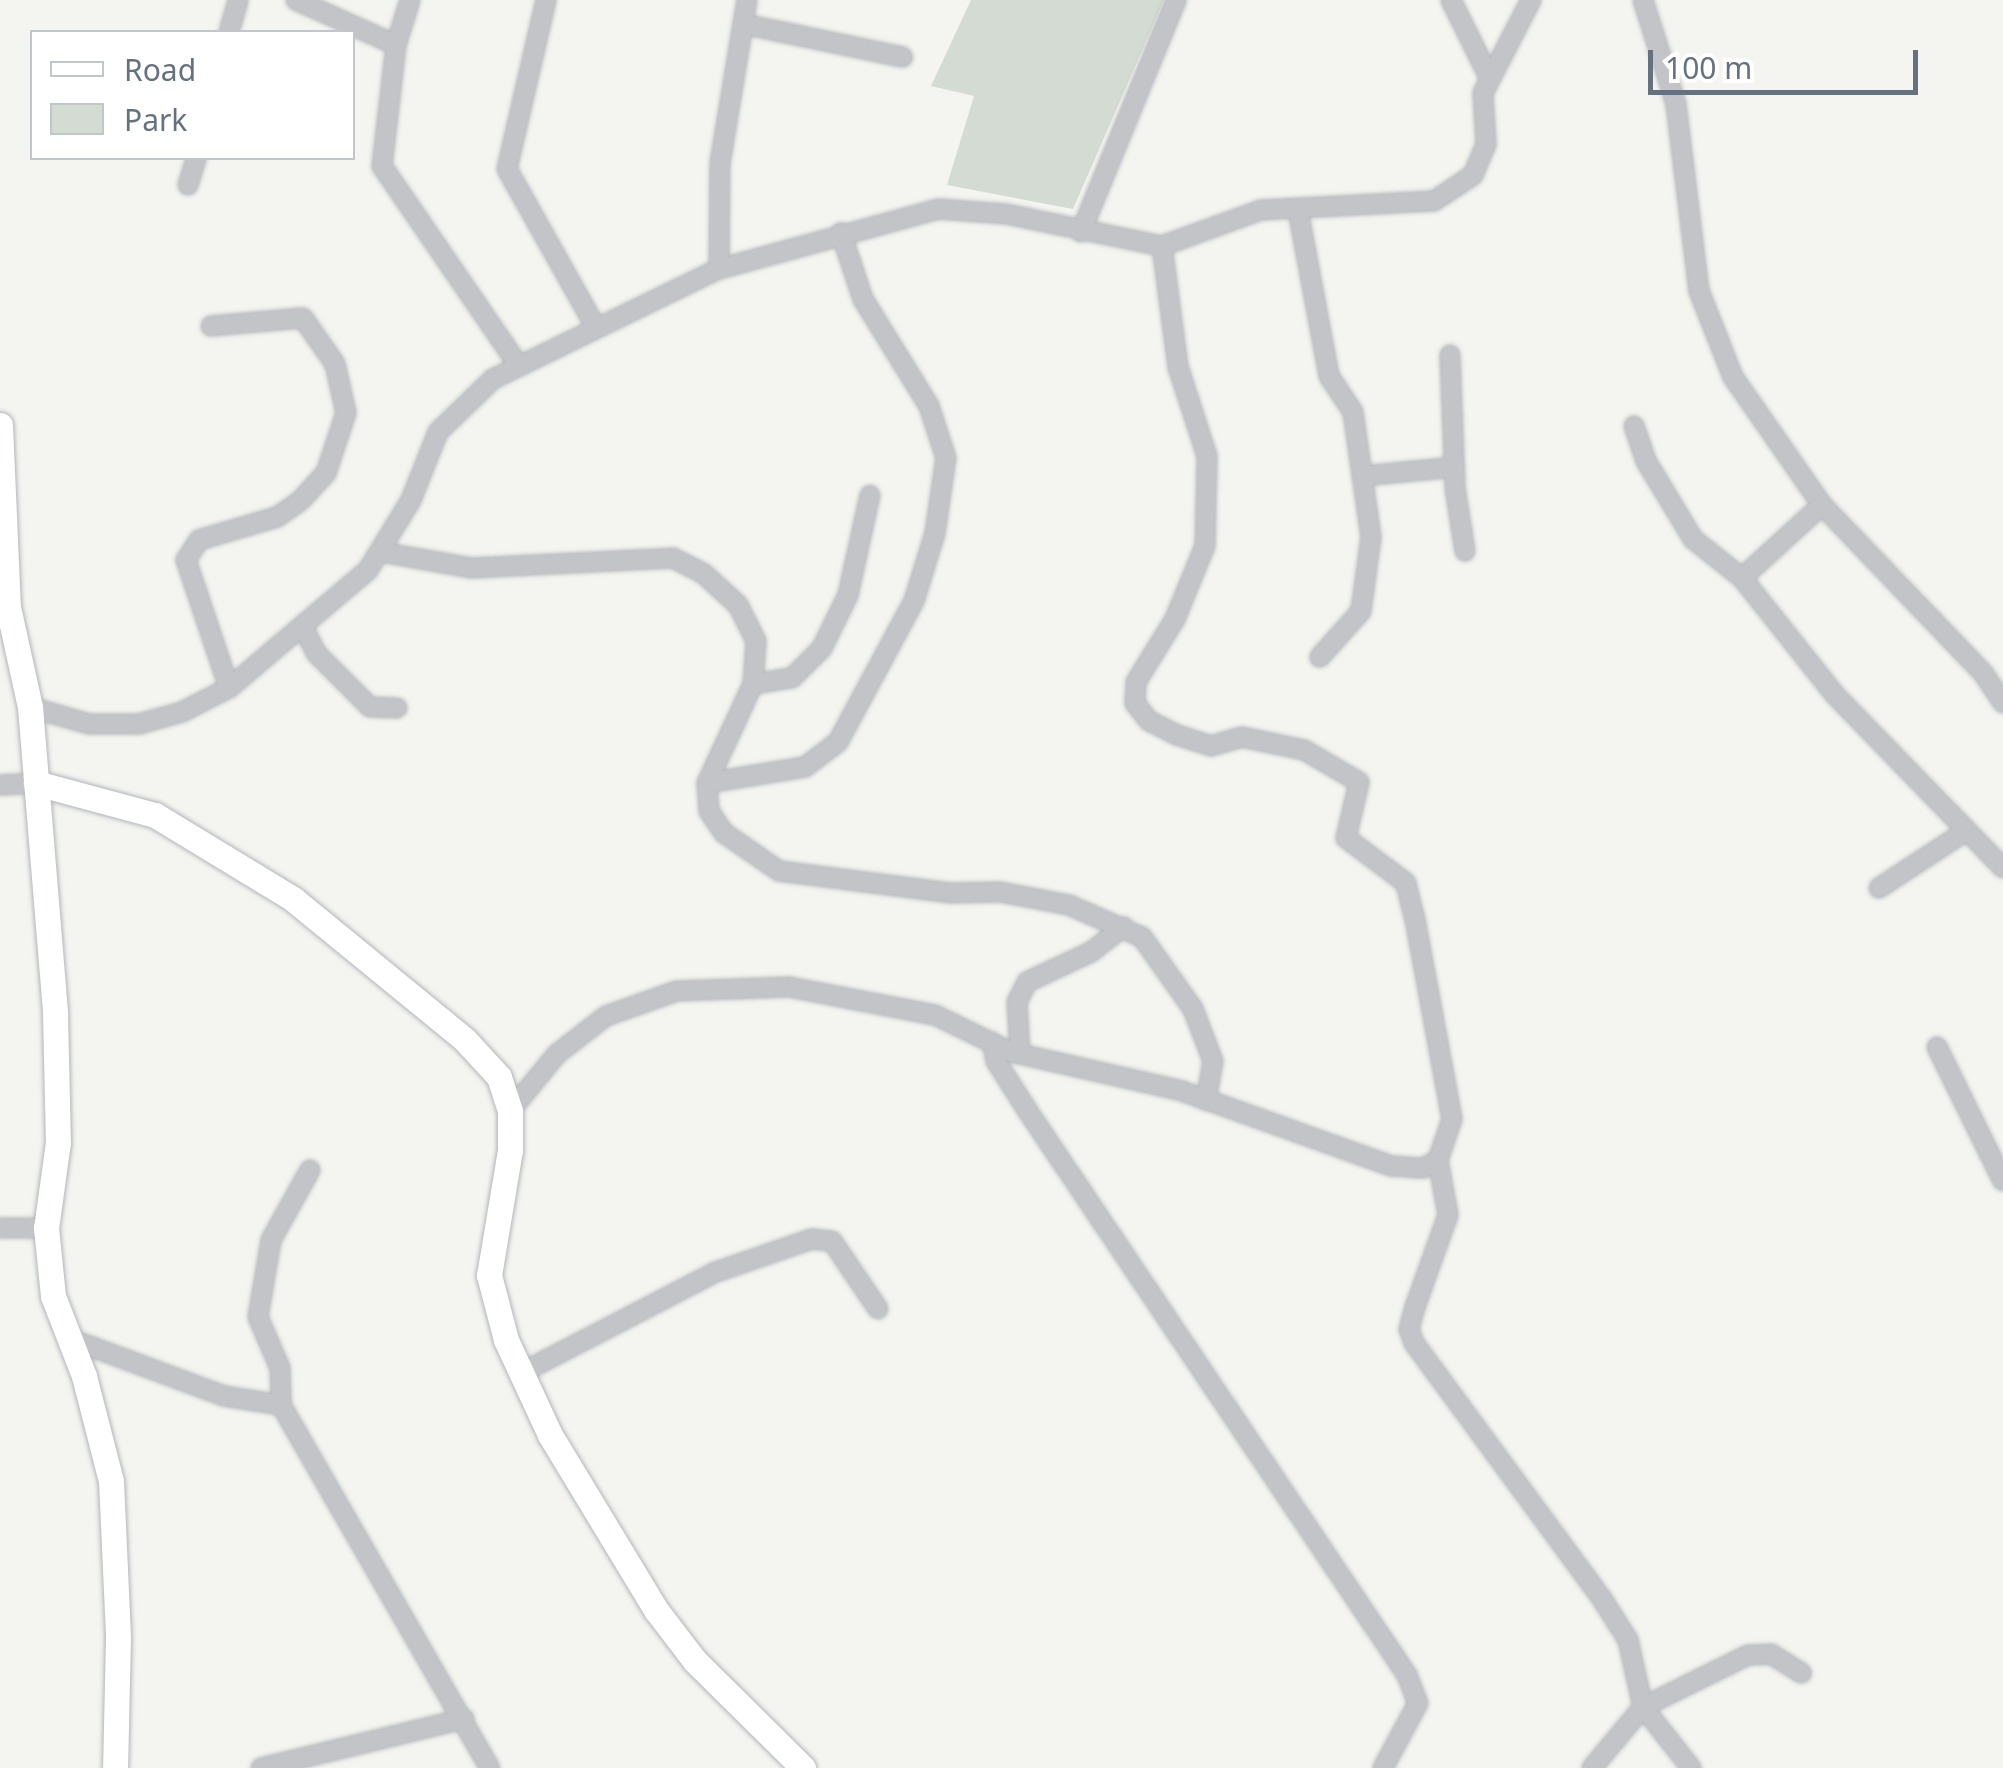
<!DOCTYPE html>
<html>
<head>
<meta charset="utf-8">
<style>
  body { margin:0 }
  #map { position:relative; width:2003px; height:1768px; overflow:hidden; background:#f4f4f0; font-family:"Noto Sans",sans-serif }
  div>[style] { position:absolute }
  .green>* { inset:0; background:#d4dbd2 }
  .roads { filter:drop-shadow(0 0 2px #b2b6ba) drop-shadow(0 0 2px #b2b6ba) }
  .street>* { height:18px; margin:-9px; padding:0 9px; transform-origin:9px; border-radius:9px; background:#c2c4c8 }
  .secondary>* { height:25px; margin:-12.5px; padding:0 12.5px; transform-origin:12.5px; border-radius:12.5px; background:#fff }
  span { translate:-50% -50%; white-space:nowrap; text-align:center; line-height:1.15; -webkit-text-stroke:10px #fff; paint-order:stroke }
  .legend { position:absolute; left:30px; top:30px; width:325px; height:130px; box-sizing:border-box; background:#fff; border:2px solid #c1c6cc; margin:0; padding:12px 18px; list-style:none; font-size:30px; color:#65717f }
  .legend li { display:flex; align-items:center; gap:20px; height:50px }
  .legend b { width:50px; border:2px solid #c1c6cc }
  .scale { position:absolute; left:1648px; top:50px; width:270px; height:45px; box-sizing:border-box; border:5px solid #65717f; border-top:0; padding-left:12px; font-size:30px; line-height:35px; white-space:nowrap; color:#65717f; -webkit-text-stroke:8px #fff; paint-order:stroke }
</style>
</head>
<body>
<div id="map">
  <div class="green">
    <i style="clip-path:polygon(971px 0,1164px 0,1073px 209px,947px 185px,974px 96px,931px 86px)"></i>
  </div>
  <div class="roads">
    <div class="street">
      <i style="left:296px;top:0;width:110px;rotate:24.2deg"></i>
      <i style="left:396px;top:45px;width:122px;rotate:96.6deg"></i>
      <i style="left:382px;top:166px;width:242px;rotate:55.6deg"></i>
      <i style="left:546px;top:0;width:173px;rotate:103deg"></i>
      <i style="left:507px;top:169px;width:180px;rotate:60.7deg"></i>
      <i style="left:1451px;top:0;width:88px;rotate:63.7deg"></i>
      <i style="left:1643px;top:0;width:109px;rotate:72.4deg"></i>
      <i style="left:1676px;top:104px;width:188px;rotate:83deg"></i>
      <i style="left:1699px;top:291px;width:92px;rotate:68.4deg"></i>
      <i style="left:1733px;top:377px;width:156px;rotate:55.2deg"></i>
      <i style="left:1822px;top:505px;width:233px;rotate:46.2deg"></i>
      <i style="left:1983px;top:673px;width:36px;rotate:56deg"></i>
      <i style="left:743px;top:24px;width:163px;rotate:11.7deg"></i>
      <i style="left:229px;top:32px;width:33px;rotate:-74deg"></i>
      <i style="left:396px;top:45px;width:47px;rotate:-72.7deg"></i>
      <i style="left:188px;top:185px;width:28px;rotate:-73deg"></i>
      <i style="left:1298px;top:210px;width:169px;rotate:79.4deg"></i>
      <i style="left:1329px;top:376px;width:43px;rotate:56.3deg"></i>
      <i style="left:1353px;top:412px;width:126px;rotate:81.8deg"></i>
      <i style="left:1371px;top:537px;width:75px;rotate:97.7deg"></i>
      <i style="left:1361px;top:611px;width:62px;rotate:131.7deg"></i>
      <i style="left:1081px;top:232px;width:251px;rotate:-67.7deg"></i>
      <i style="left:719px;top:269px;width:106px;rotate:-89.5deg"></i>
      <i style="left:720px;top:163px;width:165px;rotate:-80.6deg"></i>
      <i style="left:211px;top:326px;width:92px;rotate:-5deg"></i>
      <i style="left:303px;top:318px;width:56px;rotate:55.2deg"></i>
      <i style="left:335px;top:364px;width:50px;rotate:77.3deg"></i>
      <i style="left:346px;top:413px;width:63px;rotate:108.4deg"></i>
      <i style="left:326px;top:473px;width:38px;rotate:133deg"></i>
      <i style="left:300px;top:501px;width:28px;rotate:145deg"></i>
      <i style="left:277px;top:517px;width:81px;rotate:163.6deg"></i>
      <i style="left:199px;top:540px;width:24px;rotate:123deg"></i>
      <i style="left:186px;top:560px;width:135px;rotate:71.4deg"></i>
      <i style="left:1450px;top:355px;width:133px;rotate:87.8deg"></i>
      <i style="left:1455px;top:488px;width:64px;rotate:81deg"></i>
      <i style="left:1634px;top:426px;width:37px;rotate:71deg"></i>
      <i style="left:1646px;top:461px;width:91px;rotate:58.9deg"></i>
      <i style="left:1693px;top:539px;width:63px;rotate:38.5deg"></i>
      <i style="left:1742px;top:578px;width:149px;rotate:51.5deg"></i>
      <i style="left:1835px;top:695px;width:241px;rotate:45.8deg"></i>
      <i style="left:1362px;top:476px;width:93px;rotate:-5.5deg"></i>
      <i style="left:381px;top:552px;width:91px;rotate:10.1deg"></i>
      <i style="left:471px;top:568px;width:202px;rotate:-2.8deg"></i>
      <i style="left:673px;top:558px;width:35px;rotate:27deg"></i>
      <i style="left:704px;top:574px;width:46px;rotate:42.4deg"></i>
      <i style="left:738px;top:605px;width:40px;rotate:63.4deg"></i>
      <i style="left:756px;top:641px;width:43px;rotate:94deg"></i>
      <i style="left:753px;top:684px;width:109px;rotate:114.9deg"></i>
      <i style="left:707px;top:783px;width:28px;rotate:86deg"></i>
      <i style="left:709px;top:811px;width:27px;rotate:56deg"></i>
      <i style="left:724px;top:833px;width:67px;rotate:34.6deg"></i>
      <i style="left:779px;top:871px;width:172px;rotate:7.3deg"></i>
      <i style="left:950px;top:893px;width:50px;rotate:-1.1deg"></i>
      <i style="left:1000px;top:892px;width:70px;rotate:10.7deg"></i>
      <i style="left:1069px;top:905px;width:80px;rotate:23.7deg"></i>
      <i style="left:1142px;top:937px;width:88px;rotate:54.7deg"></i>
      <i style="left:1193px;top:1009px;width:56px;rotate:69deg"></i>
      <i style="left:1213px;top:1061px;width:40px;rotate:100deg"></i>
      <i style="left:1742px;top:578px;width:108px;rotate:-42.4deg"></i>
      <i style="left:303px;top:627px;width:29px;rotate:63deg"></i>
      <i style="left:316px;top:653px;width:76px;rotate:45deg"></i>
      <i style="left:370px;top:707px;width:27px;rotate:2deg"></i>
      <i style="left:753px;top:684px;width:39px;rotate:-9deg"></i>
      <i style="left:792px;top:678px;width:42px;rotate:-45deg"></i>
      <i style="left:822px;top:648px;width:59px;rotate:-63.9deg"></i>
      <i style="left:848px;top:595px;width:102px;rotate:-77.6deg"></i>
      <i style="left:30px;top:707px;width:61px;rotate:16.1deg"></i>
      <i style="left:89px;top:724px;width:50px"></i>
      <i style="left:139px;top:724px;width:45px;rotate:-15.6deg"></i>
      <i style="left:182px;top:712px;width:53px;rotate:-27.1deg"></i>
      <i style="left:229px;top:688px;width:182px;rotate:-40.3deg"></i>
      <i style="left:368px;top:570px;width:82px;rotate:-58.4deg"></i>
      <i style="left:411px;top:500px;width:73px;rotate:-68.3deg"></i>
      <i style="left:438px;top:432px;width:76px;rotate:-43.9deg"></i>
      <i style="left:493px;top:379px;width:251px;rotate:-26deg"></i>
      <i style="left:719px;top:269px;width:227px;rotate:-15.3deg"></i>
      <i style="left:938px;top:209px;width:68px;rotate:4.2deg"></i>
      <i style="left:1006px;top:214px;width:159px;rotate:11.6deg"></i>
      <i style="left:1162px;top:246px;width:105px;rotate:-20deg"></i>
      <i style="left:1261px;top:210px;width:173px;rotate:-3deg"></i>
      <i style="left:1434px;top:201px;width:47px;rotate:-33.7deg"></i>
      <i style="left:1473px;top:175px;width:34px;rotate:-67deg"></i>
      <i style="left:1486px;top:144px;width:51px;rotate:-93.4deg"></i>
      <i style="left:1483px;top:93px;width:105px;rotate:-62.7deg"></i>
      <i style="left:707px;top:783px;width:99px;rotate:-9.3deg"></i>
      <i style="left:805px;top:767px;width:41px;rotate:-37.1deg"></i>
      <i style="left:838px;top:742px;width:160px;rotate:-61.7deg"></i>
      <i style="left:914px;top:601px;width:71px;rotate:-72.8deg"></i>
      <i style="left:935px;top:533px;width:76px;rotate:-81.7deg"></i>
      <i style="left:946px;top:458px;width:55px;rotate:-108.1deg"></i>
      <i style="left:929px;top:406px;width:126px;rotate:-121.7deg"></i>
      <i style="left:863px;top:299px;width:70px;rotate:-108.4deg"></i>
      <i style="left:0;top:785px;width:36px;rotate:-3deg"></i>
      <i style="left:1879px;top:888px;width:104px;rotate:-33.2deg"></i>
      <i style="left:992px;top:1042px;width:19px;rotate:78deg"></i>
      <i style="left:996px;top:1061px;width:62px;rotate:57.6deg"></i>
      <i style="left:1029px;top:1113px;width:677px;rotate:56.08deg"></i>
      <i style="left:1407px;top:1675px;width:30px;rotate:69deg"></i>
      <i style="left:1418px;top:1703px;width:74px;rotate:118.3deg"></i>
      <i style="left:1937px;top:1047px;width:149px;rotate:63.8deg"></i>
      <i style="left:1020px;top:1054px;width:52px;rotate:-93.3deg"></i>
      <i style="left:1017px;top:1002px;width:22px;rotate:-63deg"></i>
      <i style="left:1027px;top:982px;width:71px;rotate:-25.1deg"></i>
      <i style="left:1091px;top:952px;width:41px;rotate:-38deg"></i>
      <i style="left:510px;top:1111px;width:74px;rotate:-50.5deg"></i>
      <i style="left:557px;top:1054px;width:62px;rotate:-37.8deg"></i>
      <i style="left:606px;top:1016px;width:75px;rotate:-19.4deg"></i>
      <i style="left:677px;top:991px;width:112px;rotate:-2deg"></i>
      <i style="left:789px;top:987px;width:149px;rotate:10.9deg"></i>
      <i style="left:935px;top:1015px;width:85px;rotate:26deg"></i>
      <i style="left:1011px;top:1052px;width:175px;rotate:12.8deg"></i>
      <i style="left:1182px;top:1091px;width:223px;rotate:19.7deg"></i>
      <i style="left:1392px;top:1166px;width:31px;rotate:4deg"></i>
      <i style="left:1423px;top:1168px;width:17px;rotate:-28deg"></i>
      <i style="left:1438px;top:1160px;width:43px;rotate:-71.1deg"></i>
      <i style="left:1452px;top:1119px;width:202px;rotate:-100.5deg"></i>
      <i style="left:1415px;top:920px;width:38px;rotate:-104deg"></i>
      <i style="left:1406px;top:883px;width:75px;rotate:-143.1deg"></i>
      <i style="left:1346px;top:838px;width:57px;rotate:-76.9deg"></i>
      <i style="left:1359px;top:782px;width:64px;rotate:-149.8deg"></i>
      <i style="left:1304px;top:750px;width:63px;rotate:-168.2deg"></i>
      <i style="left:1242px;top:737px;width:32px;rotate:164deg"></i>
      <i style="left:1211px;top:746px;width:36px;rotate:-162deg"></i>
      <i style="left:1177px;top:735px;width:31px;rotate:-153deg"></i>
      <i style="left:1149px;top:721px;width:23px;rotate:-128deg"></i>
      <i style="left:1135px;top:703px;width:21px;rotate:-87deg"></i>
      <i style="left:1136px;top:682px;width:74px;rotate:-58.2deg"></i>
      <i style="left:1175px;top:619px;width:79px;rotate:-67.7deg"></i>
      <i style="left:1205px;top:546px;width:90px;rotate:-88.7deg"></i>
      <i style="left:1207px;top:456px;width:94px;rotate:-108deg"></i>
      <i style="left:1178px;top:367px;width:122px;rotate:-97.5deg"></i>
      <i style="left:1438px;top:1160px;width:56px;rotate:79.7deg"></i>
      <i style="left:1448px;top:1215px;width:98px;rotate:109.7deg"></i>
      <i style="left:1415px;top:1307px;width:23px;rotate:105deg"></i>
      <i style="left:1409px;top:1329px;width:15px;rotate:70deg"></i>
      <i style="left:1414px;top:1343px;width:318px;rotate:53.7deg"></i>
      <i style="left:1602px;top:1599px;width:49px;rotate:57.6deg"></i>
      <i style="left:1628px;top:1640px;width:69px;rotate:77.4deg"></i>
      <i style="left:1643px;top:1707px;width:78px;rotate:51.8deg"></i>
      <i style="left:310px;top:1170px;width:80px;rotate:119.1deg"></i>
      <i style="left:271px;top:1240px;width:78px;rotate:99.6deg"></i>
      <i style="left:258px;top:1317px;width:56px;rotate:66.7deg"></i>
      <i style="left:280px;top:1368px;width:37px;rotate:88deg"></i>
      <i style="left:281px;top:1405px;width:419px;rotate:60.1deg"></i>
      <i style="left:0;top:1228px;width:46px"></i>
      <i style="left:68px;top:1338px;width:166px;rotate:20.4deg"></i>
      <i style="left:224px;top:1396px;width:58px;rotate:9deg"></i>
      <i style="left:521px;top:1373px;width:220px;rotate:-27.4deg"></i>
      <i style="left:716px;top:1272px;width:102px;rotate:-19deg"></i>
      <i style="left:812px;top:1239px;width:20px;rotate:6deg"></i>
      <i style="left:832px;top:1241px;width:82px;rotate:55.9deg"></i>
      <i style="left:261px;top:1768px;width:209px;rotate:-13.6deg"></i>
      <i style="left:1592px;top:1768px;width:80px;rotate:-50.1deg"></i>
      <i style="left:1643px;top:1707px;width:117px;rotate:-26.3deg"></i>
      <i style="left:1748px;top:1655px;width:23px;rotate:-2deg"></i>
      <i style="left:1771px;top:1654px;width:36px;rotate:32deg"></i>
    </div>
    <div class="secondary">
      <i style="left:0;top:425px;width:182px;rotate:87.5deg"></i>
      <i style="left:8px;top:607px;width:102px;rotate:77.6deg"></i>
      <i style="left:30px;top:707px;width:307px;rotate:85.3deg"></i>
      <i style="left:55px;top:1013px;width:129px;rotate:88.7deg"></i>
      <i style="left:58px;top:1142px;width:87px;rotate:97.9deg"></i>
      <i style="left:46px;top:1228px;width:68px;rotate:84.1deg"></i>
      <i style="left:53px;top:1296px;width:86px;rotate:68.8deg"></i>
      <i style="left:84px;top:1376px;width:108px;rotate:75.6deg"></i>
      <i style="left:111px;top:1481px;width:157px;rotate:87.4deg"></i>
      <i style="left:118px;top:1638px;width:130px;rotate:91.3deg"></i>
      <i style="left:36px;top:783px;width:123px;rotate:15.1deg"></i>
      <i style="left:155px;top:815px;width:162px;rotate:31.3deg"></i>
      <i style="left:293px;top:899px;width:222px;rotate:39.3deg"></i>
      <i style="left:465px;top:1040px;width:50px;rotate:47.4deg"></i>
      <i style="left:499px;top:1077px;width:36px;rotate:72deg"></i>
      <i style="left:510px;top:1111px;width:39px;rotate:90deg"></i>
      <i style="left:510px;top:1150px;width:127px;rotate:99.5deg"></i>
      <i style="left:489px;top:1275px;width:67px;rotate:75.3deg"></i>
      <i style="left:506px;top:1340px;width:105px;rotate:65.1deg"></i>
      <i style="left:550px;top:1435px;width:205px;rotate:58.8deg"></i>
      <i style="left:656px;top:1610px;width:64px;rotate:52.6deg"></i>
      <i style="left:695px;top:1661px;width:152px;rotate:44.7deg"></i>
    </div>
  </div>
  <ul class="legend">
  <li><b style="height:12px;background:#fff"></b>Road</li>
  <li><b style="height:28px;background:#d4dbd2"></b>Park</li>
  </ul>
  <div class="scale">100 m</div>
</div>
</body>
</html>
